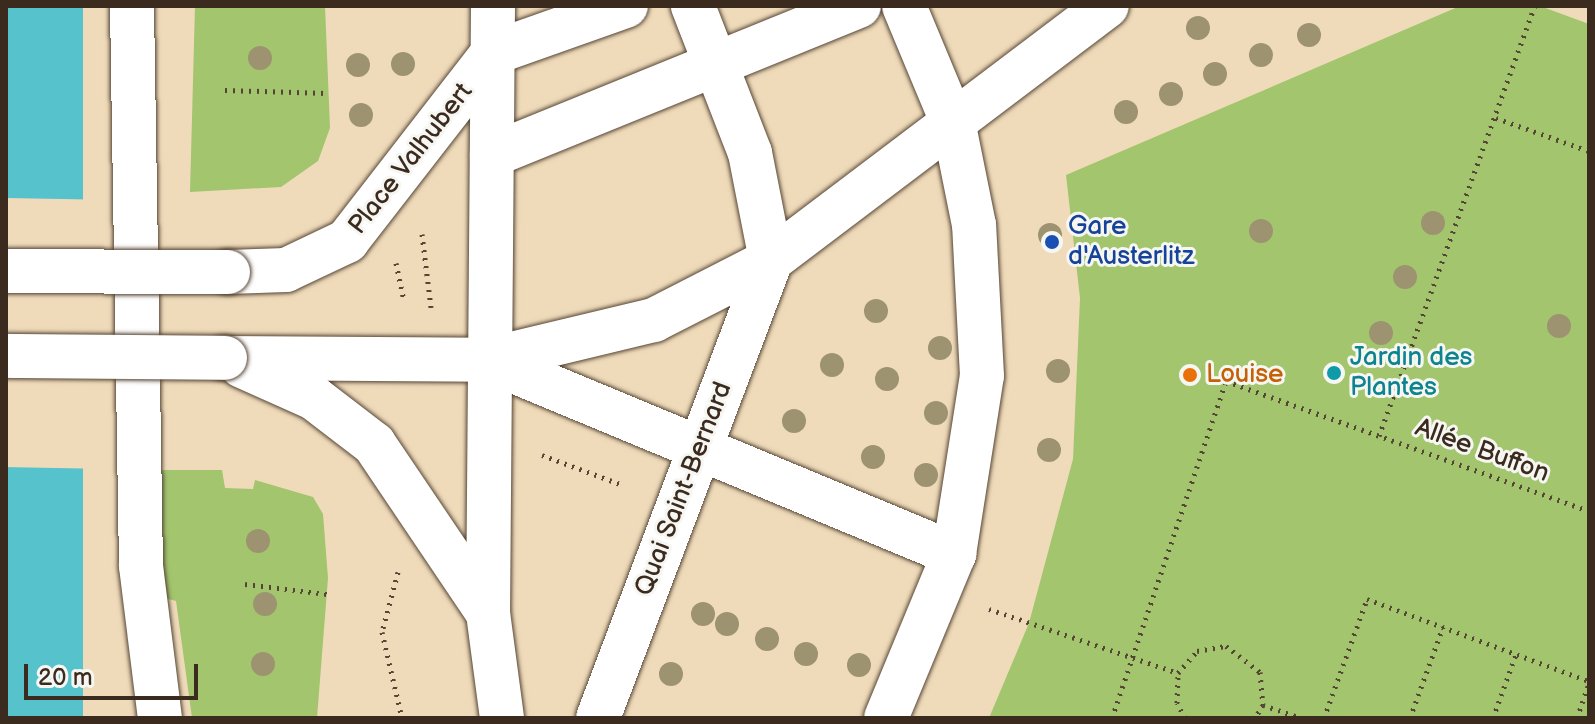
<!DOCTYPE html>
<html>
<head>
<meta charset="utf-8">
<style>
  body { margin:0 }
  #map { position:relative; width:1595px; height:724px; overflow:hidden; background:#efdbba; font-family:"Balsamiq Sans",sans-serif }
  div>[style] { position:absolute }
  .green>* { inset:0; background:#a2c56e }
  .water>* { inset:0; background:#55c2cc; transform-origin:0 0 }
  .pier>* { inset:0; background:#efdbba; transform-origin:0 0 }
  .path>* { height:5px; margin-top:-2.5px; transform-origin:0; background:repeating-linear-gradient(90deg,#564535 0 2px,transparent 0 8px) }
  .roads { filter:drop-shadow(0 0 2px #564535) drop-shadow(0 0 2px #564535) }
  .minor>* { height:44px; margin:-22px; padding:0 22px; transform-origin:22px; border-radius:22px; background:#fff }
  .major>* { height:44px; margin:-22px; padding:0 22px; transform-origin:22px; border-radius:22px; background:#fff }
  .bridges { filter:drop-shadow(0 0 2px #564535) drop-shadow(0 0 2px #564535) }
  .minor-bridge>* { height:44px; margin:-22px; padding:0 22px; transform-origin:22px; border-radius:22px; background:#fff }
  .major-bridge>* { height:44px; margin:-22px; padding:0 22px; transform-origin:22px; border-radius:22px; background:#fff }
  .trees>* { width:24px; height:24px; margin:-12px; border-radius:50%; background:#9d9371 }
  .dots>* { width:22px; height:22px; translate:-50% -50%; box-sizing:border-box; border:4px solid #f6f6f2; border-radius:50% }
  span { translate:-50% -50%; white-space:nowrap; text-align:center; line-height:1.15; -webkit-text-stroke:6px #f6f6f2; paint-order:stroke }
  .street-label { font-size:26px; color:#3b2a1e }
  .transit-label { font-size:26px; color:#164399 }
  .left { translate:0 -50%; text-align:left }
  .culture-label { font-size:26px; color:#0d838f }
  .food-label { font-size:26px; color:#c56008 }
  .frame { position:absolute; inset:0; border:8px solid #3b2a1e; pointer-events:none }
  .scale { position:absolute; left:24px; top:664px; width:174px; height:36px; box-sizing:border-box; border:4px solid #3b2a1e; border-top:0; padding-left:10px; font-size:24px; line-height:28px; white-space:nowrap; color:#3b2a1e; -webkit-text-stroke:6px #f6f6f2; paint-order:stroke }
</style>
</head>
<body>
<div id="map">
  <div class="green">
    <i style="clip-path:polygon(195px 6px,325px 6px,330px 128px,318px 161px,281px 187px,190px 192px)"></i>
    <i style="clip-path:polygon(1460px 6px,1540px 6px,1589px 24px,1589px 718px,989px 718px,1029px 623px,1073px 459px,1080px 298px,1066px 175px)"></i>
    <i style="clip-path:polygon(159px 470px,222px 470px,225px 488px,253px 489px,255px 480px,313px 497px,323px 514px,328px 578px,317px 718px,192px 718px,176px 601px,161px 597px)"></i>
  </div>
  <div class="water">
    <i style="left:6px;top:6px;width:77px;height:712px"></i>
  </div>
  <div class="pier">
    <i style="left:6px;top:198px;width:82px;height:269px;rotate:1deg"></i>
  </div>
  <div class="path">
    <i style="left:225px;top:90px;width:102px;rotate:1.7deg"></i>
    <i style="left:1496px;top:118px;width:99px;rotate:19.5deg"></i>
    <i style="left:422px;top:234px;width:74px;rotate:83deg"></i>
    <i style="left:396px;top:263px;width:38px;rotate:78deg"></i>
    <i style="left:1379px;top:436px;width:457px;rotate:-70.1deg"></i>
    <i style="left:542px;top:455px;width:83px;rotate:20.4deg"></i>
    <i style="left:398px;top:572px;width:62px;rotate:104.9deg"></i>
    <i style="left:382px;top:632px;width:88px;rotate:76.9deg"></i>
    <i style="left:245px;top:584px;width:83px;rotate:7deg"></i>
    <i style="left:989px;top:609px;width:200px;rotate:18.7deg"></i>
    <i style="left:1263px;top:705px;width:40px;rotate:18.9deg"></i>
    <i style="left:1112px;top:718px;width:356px;rotate:-71.3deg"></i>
    <i style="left:1226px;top:381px;width:386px;rotate:19.7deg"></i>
    <i style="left:1185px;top:718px;width:17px;rotate:-118deg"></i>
    <i style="left:1177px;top:703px;width:30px;rotate:-88deg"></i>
    <i style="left:1178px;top:673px;width:29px;rotate:-49deg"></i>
    <i style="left:1197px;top:651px;width:29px;rotate:-10deg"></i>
    <i style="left:1226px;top:646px;width:43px;rotate:37.4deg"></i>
    <i style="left:1260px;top:672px;width:33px;rotate:85deg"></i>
    <i style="left:1263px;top:705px;width:15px;rotate:122deg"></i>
    <i style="left:1324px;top:718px;width:127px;rotate:-70.1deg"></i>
    <i style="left:1367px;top:599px;width:237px;rotate:20.3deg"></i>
    <i style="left:1410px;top:718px;width:97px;rotate:-70.1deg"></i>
    <i style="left:1493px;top:718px;width:68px;rotate:-70.2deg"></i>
    <i style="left:1577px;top:718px;width:36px;rotate:-71deg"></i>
  </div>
  <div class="roads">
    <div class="minor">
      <i style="left:132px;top:6px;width:560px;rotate:89.08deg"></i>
      <i style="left:141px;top:566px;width:153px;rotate:82.9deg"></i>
      <i style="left:228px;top:272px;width:58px;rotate:-2deg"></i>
      <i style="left:286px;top:270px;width:68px;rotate:-25.4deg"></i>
      <i style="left:347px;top:241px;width:238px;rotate:-52.2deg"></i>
      <i style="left:493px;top:53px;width:141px;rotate:-19.5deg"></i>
      <i style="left:487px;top:360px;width:506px;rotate:22.56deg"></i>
      <i style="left:886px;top:718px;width:178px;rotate:-67.5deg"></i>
      <i style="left:954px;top:554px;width:180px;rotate:-81.1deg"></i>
      <i style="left:982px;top:376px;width:151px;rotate:-93deg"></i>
      <i style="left:974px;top:225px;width:101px;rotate:-101.4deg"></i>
      <i style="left:954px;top:126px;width:130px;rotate:-112.6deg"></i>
    </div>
    <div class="major">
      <i style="left:493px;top:6px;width:607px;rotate:90.47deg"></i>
      <i style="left:488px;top:613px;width:106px;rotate:82.4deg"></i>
      <i style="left:492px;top:155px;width:396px;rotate:-22.1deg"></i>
      <i style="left:225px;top:358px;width:262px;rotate:0.4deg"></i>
      <i style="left:487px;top:360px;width:172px;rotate:-13.5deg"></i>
      <i style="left:654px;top:320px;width:131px;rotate:-27.1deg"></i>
      <i style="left:771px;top:260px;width:421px;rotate:-37.1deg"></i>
      <i style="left:242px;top:366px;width:79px;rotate:24deg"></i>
      <i style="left:314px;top:398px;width:76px;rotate:37.5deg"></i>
      <i style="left:374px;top:444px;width:204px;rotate:56deg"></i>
      <i style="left:598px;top:718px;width:490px;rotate:-69.3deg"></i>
      <i style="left:771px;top:260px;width:109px;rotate:-101.1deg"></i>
      <i style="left:750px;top:153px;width:158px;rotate:-111.2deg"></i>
    </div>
  </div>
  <div class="bridges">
    <div class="minor-bridge">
      <i style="left:6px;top:271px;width:222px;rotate:0.3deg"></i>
    </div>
    <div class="major-bridge">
      <i style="left:6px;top:356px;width:219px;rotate:0.5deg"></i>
    </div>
  </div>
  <div class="trees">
    <i style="left:1198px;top:28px"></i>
    <i style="left:1309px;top:35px"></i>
    <i style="left:1261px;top:55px"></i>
    <i style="left:260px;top:58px"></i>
    <i style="left:403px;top:64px"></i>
    <i style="left:358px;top:65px"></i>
    <i style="left:1215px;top:74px"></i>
    <i style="left:1171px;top:94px"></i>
    <i style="left:1126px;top:112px"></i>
    <i style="left:361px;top:115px"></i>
    <i style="left:1433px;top:223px"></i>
    <i style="left:1261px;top:231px"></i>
    <i style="left:1050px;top:235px"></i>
    <i style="left:1405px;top:277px"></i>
    <i style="left:876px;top:311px"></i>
    <i style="left:1559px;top:326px"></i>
    <i style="left:1381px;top:333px"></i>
    <i style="left:940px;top:348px"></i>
    <i style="left:832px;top:365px"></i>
    <i style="left:1058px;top:371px"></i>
    <i style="left:887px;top:379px"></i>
    <i style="left:936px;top:413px"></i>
    <i style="left:794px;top:421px"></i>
    <i style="left:1049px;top:450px"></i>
    <i style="left:873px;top:457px"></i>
    <i style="left:926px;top:475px"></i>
    <i style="left:258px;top:541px"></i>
    <i style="left:265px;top:604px"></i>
    <i style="left:703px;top:614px"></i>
    <i style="left:727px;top:624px"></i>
    <i style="left:767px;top:639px"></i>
    <i style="left:806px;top:654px"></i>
    <i style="left:263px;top:664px"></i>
    <i style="left:859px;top:665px"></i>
    <i style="left:671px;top:674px"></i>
  </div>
  <div class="dots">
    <i style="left:1052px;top:242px;background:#1a4fb4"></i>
    <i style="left:1334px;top:373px;background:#0f9aa8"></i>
    <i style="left:1190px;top:375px;background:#e8710a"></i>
  </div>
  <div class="street-label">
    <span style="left:411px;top:159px;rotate:-52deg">Place Valhubert</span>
    <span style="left:1482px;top:451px;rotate:20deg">Allée Buffon</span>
    <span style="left:684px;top:489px;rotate:-69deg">Quai Saint-Bernard</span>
  </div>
  <div class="transit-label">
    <span class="left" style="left:1068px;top:242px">Gare<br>d'Austerlitz</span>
  </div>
  <div class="culture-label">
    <span class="left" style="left:1350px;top:373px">Jardin des<br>Plantes</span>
  </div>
  <div class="food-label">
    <span class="left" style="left:1206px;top:375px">Louise</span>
  </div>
  <div class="frame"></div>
  <div class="scale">20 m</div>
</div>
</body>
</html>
